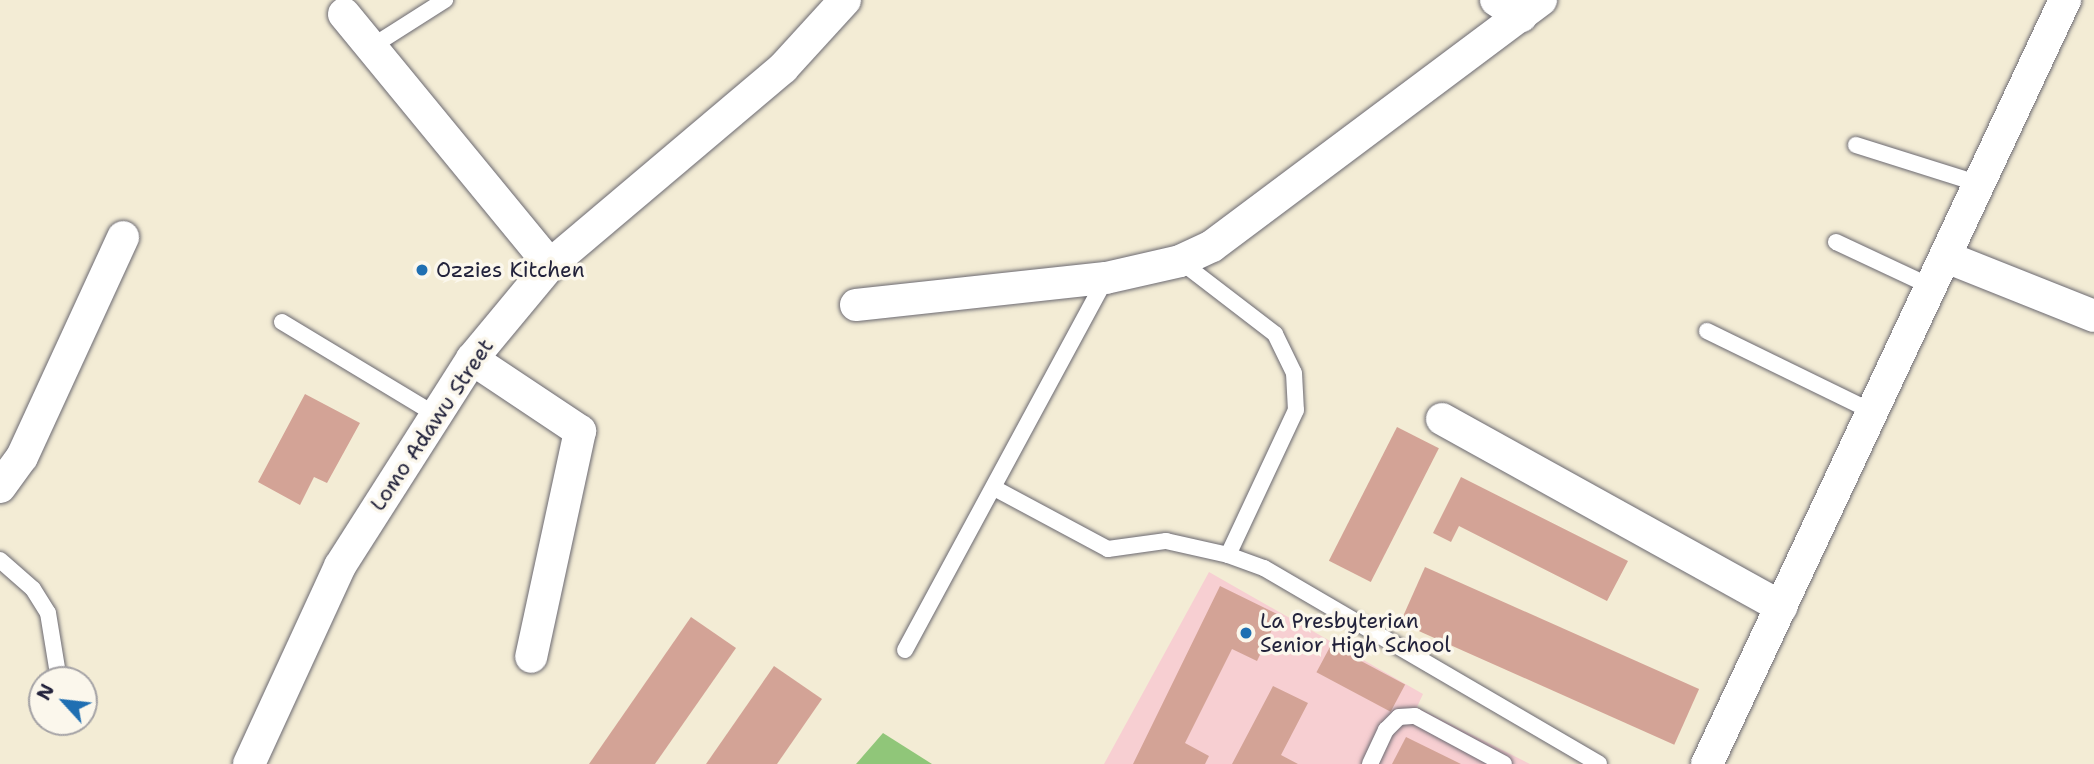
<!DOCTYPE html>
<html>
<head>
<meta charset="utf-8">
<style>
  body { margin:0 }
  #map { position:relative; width:2094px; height:764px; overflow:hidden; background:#f3ecd5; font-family:"Shantell Sans",sans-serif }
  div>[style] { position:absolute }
  .built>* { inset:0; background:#f7cfd2 }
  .green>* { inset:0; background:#90c679 }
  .building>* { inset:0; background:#d3a396; transform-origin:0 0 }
  .roads { filter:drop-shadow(0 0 2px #6b6971) drop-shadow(0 0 2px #6b6971) }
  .lane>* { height:16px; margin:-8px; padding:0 8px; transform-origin:8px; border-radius:8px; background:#fff }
  .street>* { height:32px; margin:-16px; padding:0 16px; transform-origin:16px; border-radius:16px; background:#fff }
  .dots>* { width:19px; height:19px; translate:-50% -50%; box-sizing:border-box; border:4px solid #fbf7ec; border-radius:50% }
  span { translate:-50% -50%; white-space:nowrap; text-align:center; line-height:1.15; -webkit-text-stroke:7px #fbf7ec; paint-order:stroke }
  .poi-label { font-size:21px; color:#22223b }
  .left { translate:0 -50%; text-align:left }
  .street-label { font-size:21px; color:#22223b }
  .north { position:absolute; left:28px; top:666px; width:70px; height:70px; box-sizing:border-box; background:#fbf7ec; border:2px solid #a4a2a5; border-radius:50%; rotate:297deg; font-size:19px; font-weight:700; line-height:28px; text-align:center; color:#22223b }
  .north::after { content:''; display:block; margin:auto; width:24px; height:32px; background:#1f6fb2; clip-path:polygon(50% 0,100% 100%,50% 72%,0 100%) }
</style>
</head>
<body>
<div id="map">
  <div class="built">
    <i style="clip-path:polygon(1209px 572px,1423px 694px,1417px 707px,1530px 764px,1104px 764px)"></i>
  </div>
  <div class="green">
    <i style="clip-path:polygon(883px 733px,932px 764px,856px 764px)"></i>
  </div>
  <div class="building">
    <i style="clip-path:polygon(305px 394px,360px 423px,327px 483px,314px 477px,300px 505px,258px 482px)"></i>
    <i style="left:1397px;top:427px;width:47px;height:150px;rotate:27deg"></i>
    <i style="clip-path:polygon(1461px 477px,1628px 561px,1607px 601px,1459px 526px,1451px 542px,1433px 533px)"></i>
    <i style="left:1425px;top:567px;width:300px;height:61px;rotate:24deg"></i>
    <i style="clip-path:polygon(1220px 586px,1279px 615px,1257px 661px,1232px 649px,1185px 743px,1209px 756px,1205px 764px,1133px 764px)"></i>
    <i style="clip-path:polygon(691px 617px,736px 648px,655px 764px,589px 764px)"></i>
    <i style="left:1331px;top:645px;width:84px;height:31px;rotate:28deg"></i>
    <i style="clip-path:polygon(774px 666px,822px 699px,777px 764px,706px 764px)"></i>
    <i style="clip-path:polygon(1273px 686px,1308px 703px,1281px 755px,1298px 764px,1232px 764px)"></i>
    <i style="clip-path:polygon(1406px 737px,1461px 764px,1392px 764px)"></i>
  </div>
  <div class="roads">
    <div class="lane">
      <i style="left:371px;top:47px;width:88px;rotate:-32.4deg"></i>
      <i style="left:1856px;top:145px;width:130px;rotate:17.5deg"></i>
      <i style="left:1836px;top:242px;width:106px;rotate:25.1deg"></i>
      <i style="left:1180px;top:261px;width:120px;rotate:37.5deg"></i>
      <i style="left:1275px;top:334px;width:43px;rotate:64deg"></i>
      <i style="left:1294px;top:373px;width:37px;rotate:87deg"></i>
      <i style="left:1296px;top:410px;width:160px;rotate:115.1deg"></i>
      <i style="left:1228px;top:555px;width:38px;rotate:20deg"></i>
      <i style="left:1264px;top:568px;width:388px;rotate:30.3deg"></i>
      <i style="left:282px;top:322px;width:180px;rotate:31.1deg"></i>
      <i style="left:1707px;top:331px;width:185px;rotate:26deg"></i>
      <i style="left:996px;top:489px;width:127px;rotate:28.2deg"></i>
      <i style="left:1108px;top:549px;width:59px;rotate:-7.9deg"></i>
      <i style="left:1166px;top:541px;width:64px;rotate:12.7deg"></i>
      <i style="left:0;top:560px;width:44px;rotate:41.3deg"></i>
      <i style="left:33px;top:589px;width:28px;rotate:58deg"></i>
      <i style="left:48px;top:613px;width:68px;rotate:80.7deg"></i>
      <i style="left:905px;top:650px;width:423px;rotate:-61.6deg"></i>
      <i style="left:1370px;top:764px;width:38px;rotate:-65deg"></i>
      <i style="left:1386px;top:730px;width:18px;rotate:-45deg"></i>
      <i style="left:1399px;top:717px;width:16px;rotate:-4deg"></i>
      <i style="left:1415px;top:716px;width:101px;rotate:28.3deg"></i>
    </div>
    <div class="street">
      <i style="left:1496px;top:0;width:30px;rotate:33deg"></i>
      <i style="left:344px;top:14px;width:325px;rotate:50.6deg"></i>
      <i style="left:1946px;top:257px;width:159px;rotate:21.7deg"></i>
      <i style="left:856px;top:305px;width:251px;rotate:-6.2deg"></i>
      <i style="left:1106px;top:278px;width:76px;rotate:-12.9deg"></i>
      <i style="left:1180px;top:261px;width:35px;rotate:-25deg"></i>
      <i style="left:1212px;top:246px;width:411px;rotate:-36.8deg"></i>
      <i style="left:472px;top:359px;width:130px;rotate:33.7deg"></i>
      <i style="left:580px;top:431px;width:231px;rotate:102.2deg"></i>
      <i style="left:1442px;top:419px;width:388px;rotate:29deg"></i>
      <i style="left:0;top:487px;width:37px;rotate:-54deg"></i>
      <i style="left:22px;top:457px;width:242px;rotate:-65.3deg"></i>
      <i style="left:249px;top:764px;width:218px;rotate:-65.3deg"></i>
      <i style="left:340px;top:566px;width:246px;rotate:-57.5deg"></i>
      <i style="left:472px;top:359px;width:122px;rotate:-50.3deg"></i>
      <i style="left:550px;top:265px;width:305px;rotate:-40.2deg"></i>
      <i style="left:783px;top:68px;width:92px;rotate:-47.6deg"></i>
      <i style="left:1707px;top:764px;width:844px;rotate:-64.89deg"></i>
    </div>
  </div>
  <div class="dots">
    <i style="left:422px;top:270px;background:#1f6fb2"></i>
    <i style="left:1246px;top:633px;background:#1f6fb2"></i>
  </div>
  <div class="poi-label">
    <span class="left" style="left:436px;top:270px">Ozzies Kitchen</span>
    <span class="left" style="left:1260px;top:633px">La Presbyterian<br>Senior High School</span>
  </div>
  <div class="street-label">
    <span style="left:432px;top:425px;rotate:-56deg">Lomo Adawu Street</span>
  </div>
  <div class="north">N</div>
</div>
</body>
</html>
